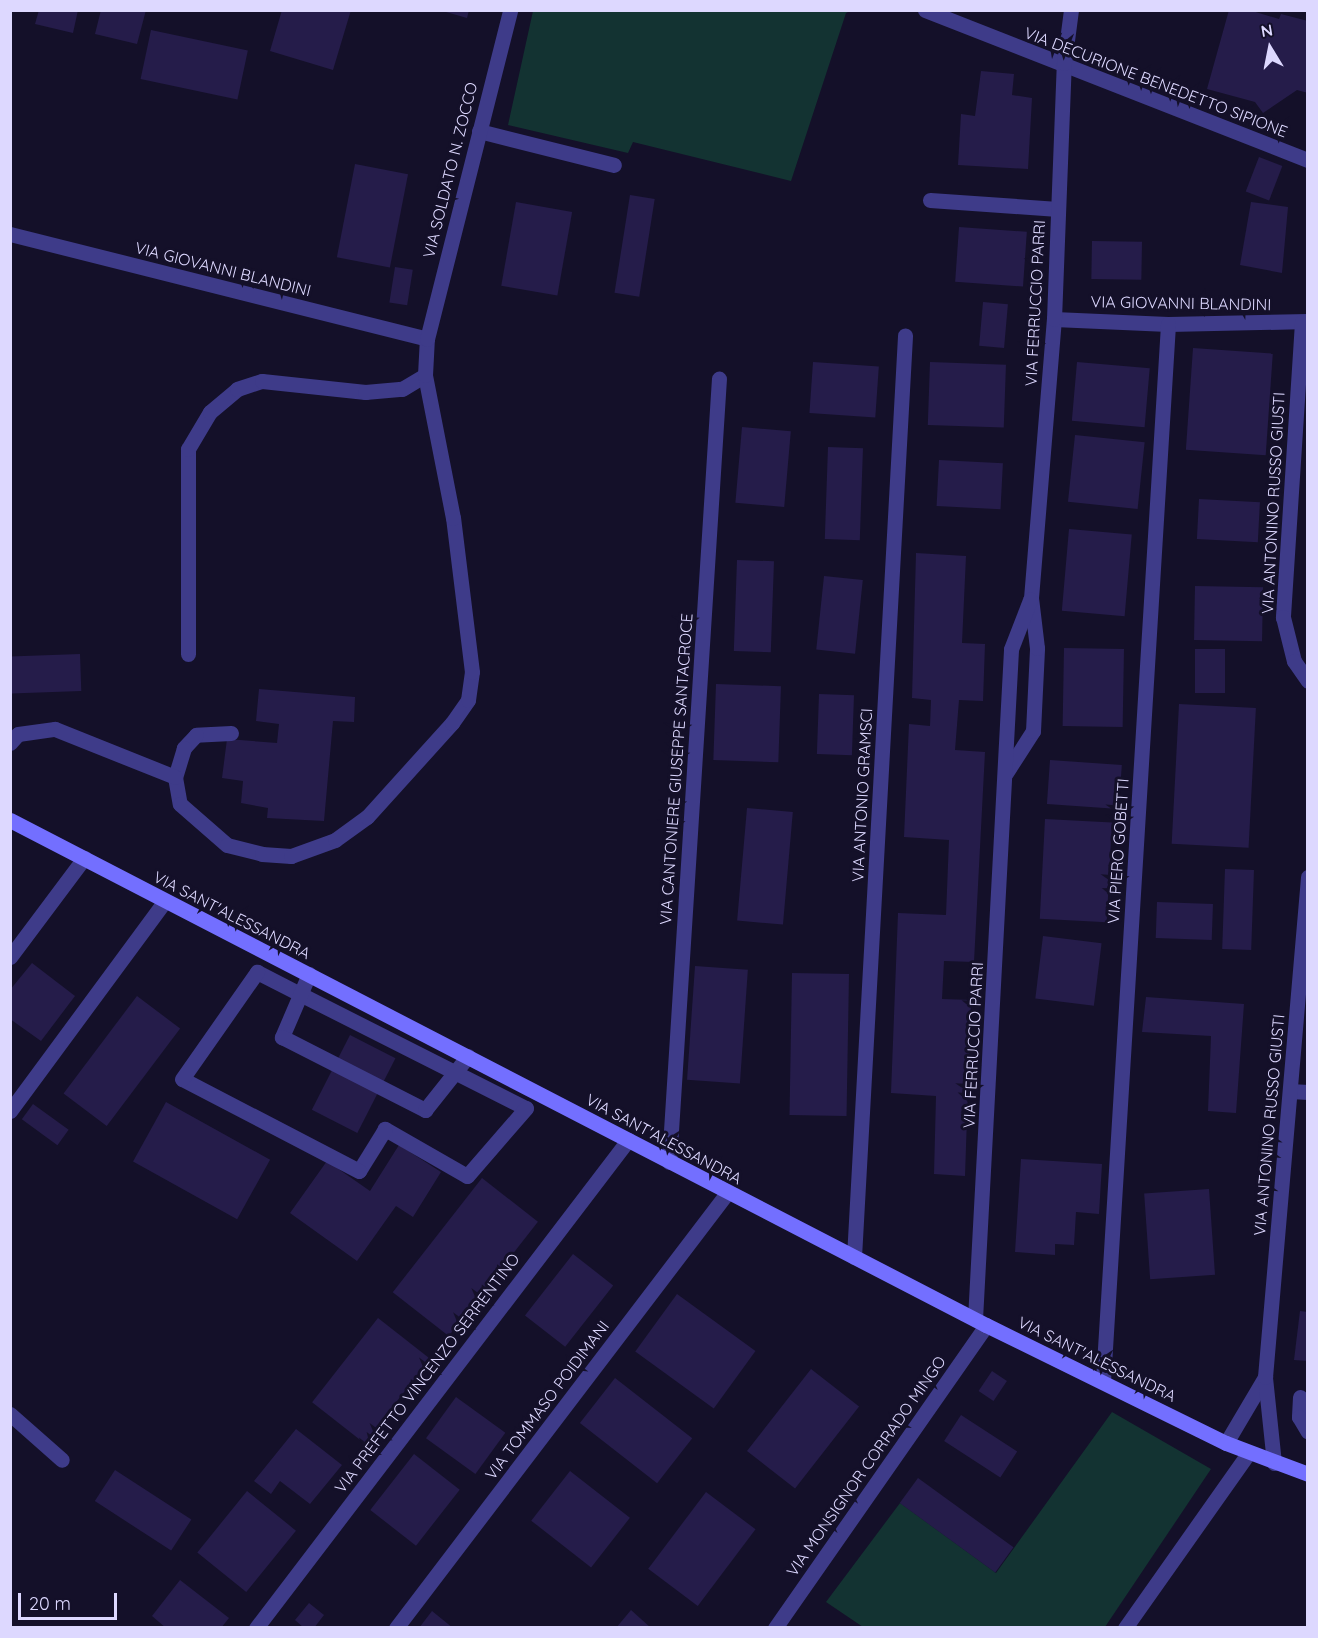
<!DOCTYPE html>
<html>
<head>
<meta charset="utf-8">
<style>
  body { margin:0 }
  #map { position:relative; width:1318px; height:1638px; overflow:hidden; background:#141029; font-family:Quicksand,sans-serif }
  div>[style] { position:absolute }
  .green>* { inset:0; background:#133332 }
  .building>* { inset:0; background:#251c4a; transform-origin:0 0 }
  .lane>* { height:15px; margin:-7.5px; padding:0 7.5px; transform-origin:7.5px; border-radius:7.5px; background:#3e3b89 }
  .street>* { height:15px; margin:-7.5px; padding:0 7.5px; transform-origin:7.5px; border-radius:7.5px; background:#3e3b89 }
  .secondary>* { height:15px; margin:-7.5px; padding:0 7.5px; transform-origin:7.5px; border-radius:7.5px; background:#736fff }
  span { translate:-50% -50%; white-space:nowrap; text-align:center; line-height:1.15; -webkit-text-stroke:6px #141029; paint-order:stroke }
  .street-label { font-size:16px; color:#ddd8ff }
  .frame { position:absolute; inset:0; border:12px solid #ddd8ff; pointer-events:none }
  .north { position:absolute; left:1240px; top:18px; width:60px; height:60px; -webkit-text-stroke:4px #141029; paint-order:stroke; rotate:350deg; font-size:16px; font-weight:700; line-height:24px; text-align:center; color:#ddd8ff }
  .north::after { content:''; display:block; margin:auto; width:21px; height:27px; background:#ddd8ff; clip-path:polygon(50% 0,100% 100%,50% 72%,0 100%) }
  .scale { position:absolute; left:18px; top:1593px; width:99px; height:27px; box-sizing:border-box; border:3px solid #ddd8ff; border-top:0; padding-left:8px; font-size:18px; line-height:21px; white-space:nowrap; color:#ddd8ff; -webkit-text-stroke:4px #141029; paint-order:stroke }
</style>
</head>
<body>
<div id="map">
  <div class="green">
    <i style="clip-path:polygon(533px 11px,533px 10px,850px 11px,846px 13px,791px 181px,633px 142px,628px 153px,508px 125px)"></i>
    <i style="clip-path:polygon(1112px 1412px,1211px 1469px,1105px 1627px,863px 1627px,826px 1602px,900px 1503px,996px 1573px)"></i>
  </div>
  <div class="building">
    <i style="clip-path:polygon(39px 10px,78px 10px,73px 33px,35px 24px)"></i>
    <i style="clip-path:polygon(101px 10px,146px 10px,137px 44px,95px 34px)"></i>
    <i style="clip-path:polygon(282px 10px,351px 10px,333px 70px,270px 51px)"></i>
    <i style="clip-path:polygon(439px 10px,469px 10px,467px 18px)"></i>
    <i style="clip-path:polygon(1229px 10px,1249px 10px,1279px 19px,1281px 14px,1308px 21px,1308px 93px,1297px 90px,1263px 113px,1255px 102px,1207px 89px)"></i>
    <i style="left:151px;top:30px;width:99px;height:50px;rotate:12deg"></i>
    <i style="clip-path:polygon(981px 71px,1014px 74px,1012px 95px,1032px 98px,1028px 169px,958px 165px,961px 114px,975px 116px)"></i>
    <i style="left:1259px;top:157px;width:25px;height:37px;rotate:21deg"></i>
    <i style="left:355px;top:164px;width:54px;height:95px;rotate:11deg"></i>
    <i style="left:630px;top:195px;width:25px;height:99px;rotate:9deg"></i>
    <i style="left:516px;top:202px;width:57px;height:85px;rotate:10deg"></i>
    <i style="clip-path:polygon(1251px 202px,1288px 207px,1282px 273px,1240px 265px)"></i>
    <i style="left:959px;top:227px;width:68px;height:55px;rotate:4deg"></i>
    <i style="left:1092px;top:241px;width:50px;height:38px;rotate:1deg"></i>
    <i style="left:395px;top:267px;width:18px;height:36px;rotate:9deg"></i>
    <i style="left:983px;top:302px;width:25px;height:44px;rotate:5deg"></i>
    <i style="left:1193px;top:348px;width:80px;height:102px;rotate:4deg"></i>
    <i style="left:813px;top:362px;width:66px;height:51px;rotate:4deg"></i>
    <i style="left:930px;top:362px;width:76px;height:63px;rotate:2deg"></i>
    <i style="left:1077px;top:362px;width:73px;height:59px;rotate:5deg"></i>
    <i style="left:742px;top:427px;width:49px;height:76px;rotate:5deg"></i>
    <i style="left:1075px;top:435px;width:70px;height:67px;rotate:6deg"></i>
    <i style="left:828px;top:447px;width:35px;height:92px;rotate:2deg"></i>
    <i style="left:939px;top:460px;width:64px;height:46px;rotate:3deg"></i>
    <i style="left:1199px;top:499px;width:61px;height:40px;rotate:3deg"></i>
    <i style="left:1069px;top:529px;width:63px;height:82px;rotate:5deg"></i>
    <i style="clip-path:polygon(916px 553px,966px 556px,962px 643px,985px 644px,983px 701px,959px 700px,955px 750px,985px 752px,974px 962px,944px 961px,942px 999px,971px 1000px,965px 1176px,934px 1174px,936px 1096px,891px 1093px,898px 913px,946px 915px,949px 840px,904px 837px,909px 724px,930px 726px,931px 700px,912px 698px)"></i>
    <i style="left:737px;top:560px;width:37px;height:91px;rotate:2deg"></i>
    <i style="left:824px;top:576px;width:39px;height:74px;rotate:6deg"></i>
    <i style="left:1195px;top:586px;width:68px;height:54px;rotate:1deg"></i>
    <i style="left:1064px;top:648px;width:60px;height:78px;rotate:1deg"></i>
    <i style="left:1195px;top:649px;width:30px;height:44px"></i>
    <i style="left:80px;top:654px;width:37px;height:70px;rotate:88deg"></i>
    <i style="left:716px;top:684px;width:65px;height:76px;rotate:2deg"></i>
    <i style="clip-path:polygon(259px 689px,355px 697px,354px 722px,333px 721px,324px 821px,267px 818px,268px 808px,241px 803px,243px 781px,222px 778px,227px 739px,277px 743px,279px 724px,256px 721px)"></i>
    <i style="left:819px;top:694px;width:35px;height:60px;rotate:2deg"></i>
    <i style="left:1179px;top:704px;width:77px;height:140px;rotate:3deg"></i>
    <i style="left:1050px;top:760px;width:72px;height:44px;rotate:4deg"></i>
    <i style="left:747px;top:808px;width:46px;height:113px;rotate:5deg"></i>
    <i style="left:1045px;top:819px;width:67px;height:100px;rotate:3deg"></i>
    <i style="left:1225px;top:869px;width:29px;height:80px;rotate:2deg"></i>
    <i style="left:1157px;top:902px;width:56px;height:36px;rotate:2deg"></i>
    <i style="left:1043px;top:936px;width:59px;height:63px;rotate:7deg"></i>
    <i style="clip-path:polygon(32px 963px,75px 996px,41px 1041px,10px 1019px,10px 990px)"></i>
    <i style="left:695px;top:966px;width:53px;height:114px;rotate:4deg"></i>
    <i style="left:792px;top:973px;width:57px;height:142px;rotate:1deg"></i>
    <i style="left:137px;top:996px;width:54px;height:122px;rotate:37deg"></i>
    <i style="clip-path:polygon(1146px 997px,1244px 1004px,1236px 1113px,1208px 1111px,1211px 1036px,1142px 1032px)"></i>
    <i style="left:350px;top:1035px;width:51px;height:84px;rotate:27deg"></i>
    <i style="left:166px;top:1102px;width:119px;height:68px;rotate:29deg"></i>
    <i style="left:33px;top:1104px;width:44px;height:19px;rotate:36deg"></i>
    <i style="clip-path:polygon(399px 1145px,441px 1172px,413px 1217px,396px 1206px,357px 1261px,290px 1213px,327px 1161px,370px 1191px)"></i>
    <i style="clip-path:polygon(1021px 1159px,1102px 1164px,1099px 1214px,1076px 1212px,1074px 1245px,1055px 1244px,1055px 1255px,1015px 1252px)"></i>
    <i style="left:482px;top:1178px;width:71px;height:145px;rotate:38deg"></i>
    <i style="left:1209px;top:1189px;width:86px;height:65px;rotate:86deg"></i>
    <i style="left:573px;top:1254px;width:51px;height:78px;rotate:38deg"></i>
    <i style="left:677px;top:1294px;width:97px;height:71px;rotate:36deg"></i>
    <i style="clip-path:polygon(1300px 1311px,1308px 1312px,1308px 1361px,1294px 1360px)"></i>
    <i style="left:378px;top:1318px;width:66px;height:107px;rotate:38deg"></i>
    <i style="left:811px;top:1369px;width:61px;height:104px;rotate:38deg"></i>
    <i style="left:992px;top:1371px;width:18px;height:24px;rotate:34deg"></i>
    <i style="left:615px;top:1378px;width:98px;height:57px;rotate:38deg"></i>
    <i style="left:456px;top:1397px;width:61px;height:51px;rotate:36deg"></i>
    <i style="left:961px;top:1415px;width:67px;height:31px;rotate:33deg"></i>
    <i style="clip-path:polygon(296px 1429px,342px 1465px,310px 1504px,280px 1481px,271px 1494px,254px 1481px)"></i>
    <i style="left:414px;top:1454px;width:58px;height:71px;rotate:38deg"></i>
    <i style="left:115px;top:1470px;width:91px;height:37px;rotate:33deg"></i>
    <i style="left:570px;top:1471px;width:76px;height:63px;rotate:38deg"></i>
    <i style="left:918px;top:1478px;width:118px;height:31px;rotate:36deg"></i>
    <i style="left:247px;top:1491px;width:63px;height:79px;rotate:39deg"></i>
    <i style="left:706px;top:1492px;width:62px;height:96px;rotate:37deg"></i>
    <i style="clip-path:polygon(180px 1580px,229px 1618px,221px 1628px,166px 1628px,152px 1616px)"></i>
    <i style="clip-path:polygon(309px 1603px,324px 1615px,314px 1628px,304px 1628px,295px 1620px)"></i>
    <i style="clip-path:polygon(631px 1610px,651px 1628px,616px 1628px)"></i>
    <i style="clip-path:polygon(432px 1611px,453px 1628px,419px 1628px)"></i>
  </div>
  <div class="lane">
    <i style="left:188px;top:654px;width:205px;rotate:-90deg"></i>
    <i style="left:188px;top:449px;width:43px;rotate:-59.3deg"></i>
    <i style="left:210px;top:412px;width:35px;rotate:-40deg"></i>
    <i style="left:237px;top:389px;width:26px;rotate:-18deg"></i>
    <i style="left:262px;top:381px;width:104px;rotate:6.1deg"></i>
    <i style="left:365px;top:392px;width:37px;rotate:-5deg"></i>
    <i style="left:402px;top:389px;width:27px;rotate:-31deg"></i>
    <i style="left:231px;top:733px;width:35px;rotate:177deg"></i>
    <i style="left:196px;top:735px;width:18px;rotate:133deg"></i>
    <i style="left:184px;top:748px;width:30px;rotate:107deg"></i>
    <i style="left:175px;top:777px;width:27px;rotate:80deg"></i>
    <i style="left:180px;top:804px;width:62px;rotate:41.1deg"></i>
    <i style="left:227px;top:845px;width:36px;rotate:14deg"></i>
    <i style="left:262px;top:854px;width:29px;rotate:4deg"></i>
    <i style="left:291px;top:856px;width:47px;rotate:-20deg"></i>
    <i style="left:335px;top:840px;width:39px;rotate:-36deg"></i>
    <i style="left:367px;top:817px;width:127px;rotate:-47.9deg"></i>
    <i style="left:452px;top:723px;width:28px;rotate:-55deg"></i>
    <i style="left:468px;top:700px;width:28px;rotate:-82deg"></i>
    <i style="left:472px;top:672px;width:155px;rotate:-97deg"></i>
    <i style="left:453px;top:518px;width:146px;rotate:-101.1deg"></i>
    <i style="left:425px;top:375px;width:36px;rotate:-87deg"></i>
    <i style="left:10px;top:743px;width:12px;rotate:-48deg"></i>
    <i style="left:18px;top:734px;width:37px;rotate:-8deg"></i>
    <i style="left:55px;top:729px;width:129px;rotate:21.8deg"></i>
    <i style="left:257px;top:972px;width:48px;rotate:27.1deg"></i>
    <i style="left:300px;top:994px;width:253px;rotate:26.8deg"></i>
    <i style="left:526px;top:1108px;width:90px;rotate:130.9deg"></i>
    <i style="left:467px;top:1176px;width:95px;rotate:-150.2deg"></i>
    <i style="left:385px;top:1129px;width:49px;rotate:121.8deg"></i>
    <i style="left:359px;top:1171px;width:199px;rotate:-152.5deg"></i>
    <i style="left:182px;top:1079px;width:131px;rotate:-55deg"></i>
    <i style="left:309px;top:974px;width:69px;rotate:113.2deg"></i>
    <i style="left:282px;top:1037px;width:161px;rotate:27deg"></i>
    <i style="left:425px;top:1110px;width:69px;rotate:-51.5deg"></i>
    <i style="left:1125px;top:1628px;width:215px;rotate:-54.8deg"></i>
  </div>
  <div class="street">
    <i style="left:925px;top:10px;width:411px;rotate:21.4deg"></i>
    <i style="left:479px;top:131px;width:139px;rotate:14.1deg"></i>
    <i style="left:930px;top:200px;width:128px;rotate:4deg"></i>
    <i style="left:10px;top:234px;width:430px;rotate:14.1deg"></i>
    <i style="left:427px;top:339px;width:339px;rotate:-75.8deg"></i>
    <i style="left:1054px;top:319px;width:114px;rotate:2.5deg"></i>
    <i style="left:1168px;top:324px;width:140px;rotate:-1.2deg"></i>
    <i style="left:1302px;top:322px;width:296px;rotate:93.7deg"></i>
    <i style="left:1283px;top:617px;width:45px;rotate:76deg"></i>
    <i style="left:1294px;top:661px;width:24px;rotate:55deg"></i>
    <i style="left:1006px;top:773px;width:50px;rotate:-57.3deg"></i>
    <i style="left:1033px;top:731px;width:83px;rotate:-87.2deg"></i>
    <i style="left:1037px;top:648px;width:50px;rotate:-96.8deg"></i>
    <i style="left:1031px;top:598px;width:280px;rotate:-85.3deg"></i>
    <i style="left:1054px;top:319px;width:256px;rotate:-87.8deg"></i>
    <i style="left:1064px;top:63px;width:53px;rotate:-82.5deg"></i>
    <i style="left:10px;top:957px;width:124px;rotate:-53.2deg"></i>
    <i style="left:1290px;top:1091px;width:18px;rotate:3deg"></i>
    <i style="left:10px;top:1111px;width:260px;rotate:-53.6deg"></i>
    <i style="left:669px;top:1162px;width:785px;rotate:-86.35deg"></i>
    <i style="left:854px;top:1257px;width:923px;rotate:-86.83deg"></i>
    <i style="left:975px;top:1319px;width:671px;rotate:-86.92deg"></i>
    <i style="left:1011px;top:649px;width:53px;rotate:-68.8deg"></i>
    <i style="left:1103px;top:1381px;width:1059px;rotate:-86.48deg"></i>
    <i style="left:1300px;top:1397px;width:20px;rotate:93deg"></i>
    <i style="left:1299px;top:1417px;width:17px;rotate:59deg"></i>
    <i style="left:10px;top:1414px;width:69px;rotate:41.5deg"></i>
    <i style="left:1226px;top:1443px;width:77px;rotate:-59.4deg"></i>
    <i style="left:1274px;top:1463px;width:86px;rotate:-96deg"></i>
    <i style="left:1265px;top:1377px;width:502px;rotate:-85.08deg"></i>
    <i style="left:256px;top:1628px;width:614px;rotate:-52.68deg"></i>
    <i style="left:396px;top:1628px;width:547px;rotate:-52.73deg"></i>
    <i style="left:775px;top:1628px;width:369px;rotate:-55.1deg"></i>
  </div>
  <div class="secondary">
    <i style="left:10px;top:820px;width:1099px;rotate:27.36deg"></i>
    <i style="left:986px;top:1325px;width:267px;rotate:26.2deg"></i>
    <i style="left:1226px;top:1443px;width:88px;rotate:20.7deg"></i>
  </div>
  <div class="street-label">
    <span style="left:1156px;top:82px;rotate:21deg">VIA DECURIONE BENEDETTO SIPIONE</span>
    <span style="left:450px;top:170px;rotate:-76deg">VIA SOLDATO N. ZOCCO</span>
    <span style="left:223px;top:269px;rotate:14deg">VIA GIOVANNI BLANDINI</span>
    <span style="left:1035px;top:303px;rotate:-87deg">VIA FERRUCCIO PARRI</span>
    <span style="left:1181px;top:303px;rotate:1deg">VIA GIOVANNI BLANDINI</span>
    <span style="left:1273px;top:503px;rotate:-87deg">VIA ANTONINO RUSSO GIUSTI</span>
    <span style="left:676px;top:769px;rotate:-86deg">VIA CANTONIERE GIUSEPPE SANTACROCE</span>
    <span style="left:862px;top:795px;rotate:-87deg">VIA ANTONIO GRAMSCI</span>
    <span style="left:1118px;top:851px;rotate:-86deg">VIA PIERO GOBETTI</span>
    <span style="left:232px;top:915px;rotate:27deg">VIA SANT'ALESSANDRA</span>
    <span style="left:973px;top:1045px;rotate:-87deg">VIA FERRUCCIO PARRI</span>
    <span style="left:1269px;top:1125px;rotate:-85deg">VIA ANTONINO RUSSO GIUSTI</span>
    <span style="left:664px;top:1139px;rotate:28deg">VIA SANT'ALESSANDRA</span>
    <span style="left:1097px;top:1359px;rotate:26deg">VIA SANT'ALESSANDRA</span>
    <span style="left:427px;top:1373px;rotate:-53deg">VIA PREFETTO VINCENZO SERRENTINO</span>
    <span style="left:547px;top:1400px;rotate:-53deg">VIA TOMMASO POIDIMANI</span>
    <span style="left:866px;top:1466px;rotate:-55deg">VIA MONSIGNOR CORRADO MINGO</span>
  </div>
  <div class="frame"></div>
  <div class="north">N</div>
  <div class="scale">20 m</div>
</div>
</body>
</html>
